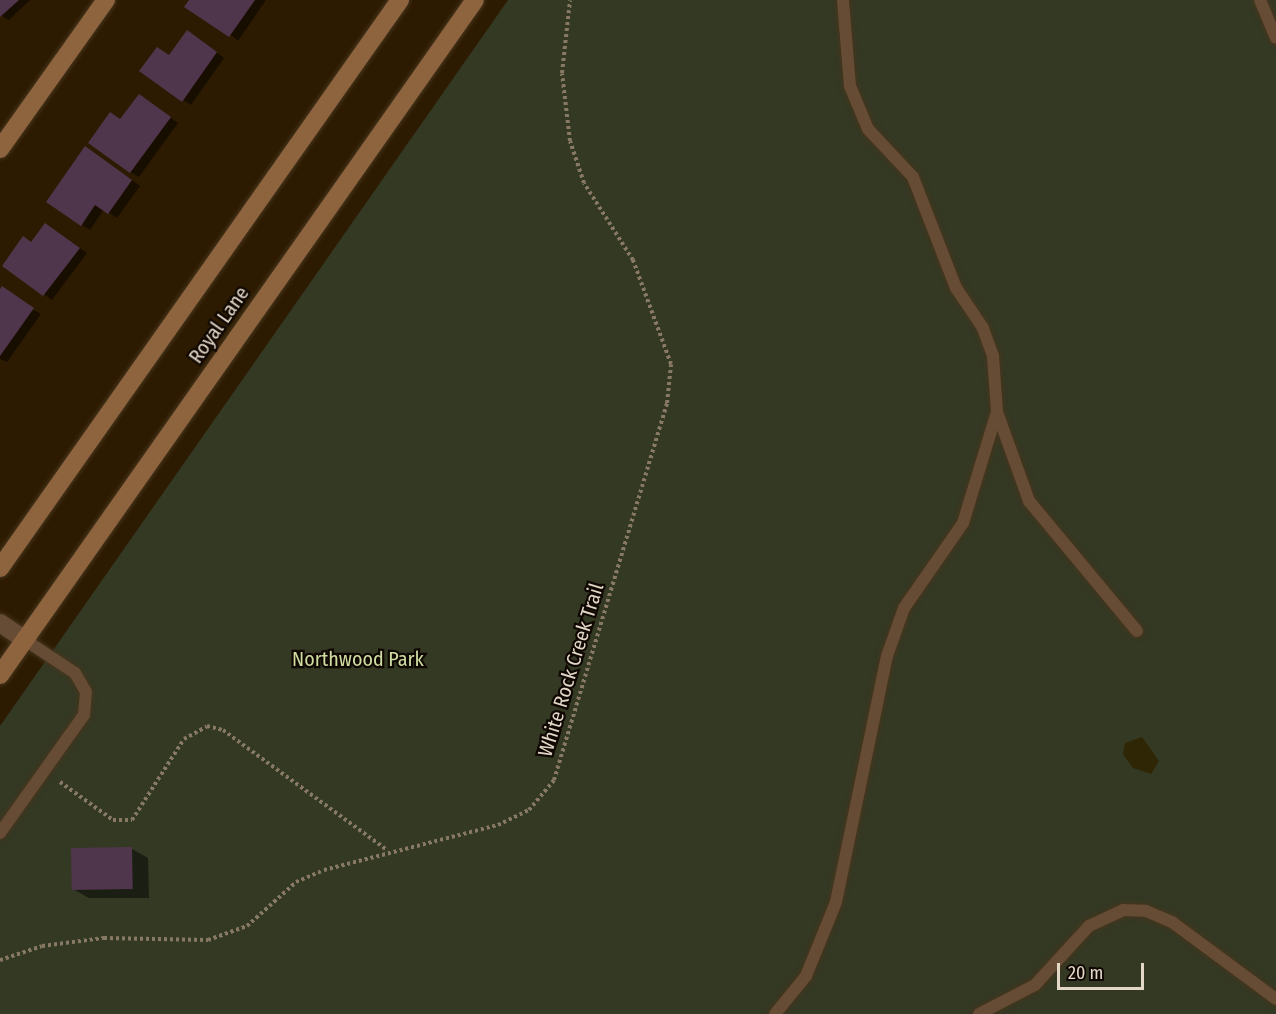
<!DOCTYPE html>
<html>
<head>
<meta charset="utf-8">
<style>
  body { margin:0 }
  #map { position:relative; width:1276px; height:1014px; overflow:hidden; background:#2d1b01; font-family:"Fira Sans Condensed",sans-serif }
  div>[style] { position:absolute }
  .green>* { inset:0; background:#343924 }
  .sand>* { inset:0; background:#2e2605 }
  .shadow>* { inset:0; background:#0007 }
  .building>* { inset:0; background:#50364c; transform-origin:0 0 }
  .path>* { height:4px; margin-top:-2px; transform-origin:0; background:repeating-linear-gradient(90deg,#887964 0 3px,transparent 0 6px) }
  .roads { filter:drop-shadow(0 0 2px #46351d) drop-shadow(0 0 2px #46351d) }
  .lane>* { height:12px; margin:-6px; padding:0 6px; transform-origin:6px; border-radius:6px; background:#664c35 }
  .street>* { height:18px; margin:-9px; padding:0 9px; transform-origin:9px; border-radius:9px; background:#664c35 }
  .secondary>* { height:18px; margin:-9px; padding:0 9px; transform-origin:9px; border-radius:9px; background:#8e643f }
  span { translate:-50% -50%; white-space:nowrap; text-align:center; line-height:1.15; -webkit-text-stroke:4.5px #0f0701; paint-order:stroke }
  .street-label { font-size:20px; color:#e3d7c7 }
  .park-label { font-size:20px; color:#cfdda1 }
  .scale { position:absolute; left:1057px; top:963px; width:87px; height:27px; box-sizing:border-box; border:3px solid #e3d7c7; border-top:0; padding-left:8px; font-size:18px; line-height:21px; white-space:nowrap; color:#e3d7c7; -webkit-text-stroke:4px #0f0701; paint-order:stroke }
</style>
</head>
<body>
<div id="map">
  <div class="green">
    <i style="clip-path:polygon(508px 0,1276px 0,1276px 1014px,0 1014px,0 726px)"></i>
  </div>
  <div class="sand">
    <i style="clip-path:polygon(1142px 737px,1159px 761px,1151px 774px,1133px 768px,1123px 754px,1125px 743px)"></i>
  </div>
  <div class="shadow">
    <i style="clip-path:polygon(0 0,30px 0,9px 20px,0 15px)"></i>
    <i style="clip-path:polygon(191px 0,266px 0,238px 41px)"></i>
    <i style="clip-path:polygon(196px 37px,224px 58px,191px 105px,183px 100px)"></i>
    <i style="clip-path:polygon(147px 101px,178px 123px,139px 177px,130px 172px,121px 121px)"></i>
    <i style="clip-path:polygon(94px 153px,140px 186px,117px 218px,104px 209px,90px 230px,82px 225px)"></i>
    <i style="clip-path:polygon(54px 230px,87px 253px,52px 300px,4px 266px)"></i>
    <i style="clip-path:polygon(0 292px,41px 314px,7px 362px,0 359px)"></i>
    <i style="clip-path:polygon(132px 849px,148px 858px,149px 898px,89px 898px,73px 889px)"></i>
  </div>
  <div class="building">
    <i style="clip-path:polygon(0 0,19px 0,0 17px)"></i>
    <i style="clip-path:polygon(189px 0,255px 0,229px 37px,184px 7px)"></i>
    <i style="clip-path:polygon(187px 30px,217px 52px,182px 102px,139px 71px,157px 47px,169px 55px)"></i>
    <i style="clip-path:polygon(139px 94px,171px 117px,130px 173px,88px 143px,110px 112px,120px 119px)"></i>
    <i style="clip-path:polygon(85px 146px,132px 180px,108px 214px,95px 205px,81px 226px,46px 202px)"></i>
    <i style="clip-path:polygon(45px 223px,80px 248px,43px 296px,2px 266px,23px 236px,31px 242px)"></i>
    <i style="clip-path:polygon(2px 286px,34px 308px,0 356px,0 289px)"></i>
    <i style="left:132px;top:847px;width:42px;height:61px;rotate:89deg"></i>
  </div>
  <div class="path">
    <i style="left:60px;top:782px;width:65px;rotate:35.6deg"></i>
    <i style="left:113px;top:820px;width:19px"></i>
    <i style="left:132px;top:820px;width:96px;rotate:-57.3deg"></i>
    <i style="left:184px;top:739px;width:26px;rotate:-29deg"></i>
    <i style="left:207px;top:726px;width:16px;rotate:14deg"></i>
    <i style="left:223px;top:730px;width:203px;rotate:36.2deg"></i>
    <i style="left:0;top:960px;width:44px;rotate:-18.4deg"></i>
    <i style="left:42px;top:946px;width:63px;rotate:-7.4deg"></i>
    <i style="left:104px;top:938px;width:104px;rotate:1.1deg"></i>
    <i style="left:208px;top:940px;width:41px;rotate:-19.7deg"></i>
    <i style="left:247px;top:926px;width:66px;rotate:-41.9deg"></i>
    <i style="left:296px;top:882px;width:30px;rotate:-23deg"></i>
    <i style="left:324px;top:870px;width:180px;rotate:-14.5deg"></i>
    <i style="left:498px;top:825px;width:34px;rotate:-26deg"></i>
    <i style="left:529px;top:810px;width:39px;rotate:-50deg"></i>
    <i style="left:554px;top:780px;width:394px;rotate:-73.3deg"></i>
    <i style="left:667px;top:403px;width:39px;rotate:-84deg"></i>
    <i style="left:671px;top:364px;width:111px;rotate:-110.1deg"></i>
    <i style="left:633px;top:260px;width:91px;rotate:-122.5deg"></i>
    <i style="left:584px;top:183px;width:44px;rotate:-108.4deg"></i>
    <i style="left:570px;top:141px;width:68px;rotate:-96.7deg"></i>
    <i style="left:562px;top:73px;width:73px;rotate:-83.7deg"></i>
  </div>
  <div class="roads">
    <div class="lane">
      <i style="left:1260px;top:0;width:41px;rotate:67.2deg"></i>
      <i style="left:997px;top:412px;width:95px;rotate:70.2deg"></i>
      <i style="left:1029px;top:501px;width:169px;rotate:50.3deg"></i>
      <i style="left:0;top:833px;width:145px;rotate:-54.6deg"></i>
      <i style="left:84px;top:715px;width:23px;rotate:-85deg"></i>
      <i style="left:86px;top:692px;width:22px;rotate:-120deg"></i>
      <i style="left:75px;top:673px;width:60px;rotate:-146.6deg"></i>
      <i style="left:775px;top:1014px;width:49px;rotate:-50.8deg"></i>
      <i style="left:806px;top:976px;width:80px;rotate:-67.9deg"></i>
      <i style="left:836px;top:902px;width:251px;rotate:-78.3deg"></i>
      <i style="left:887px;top:656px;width:51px;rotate:-70.5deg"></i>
      <i style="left:904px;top:608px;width:103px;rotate:-55.2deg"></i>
      <i style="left:963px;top:523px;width:116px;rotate:-73deg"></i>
      <i style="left:997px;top:412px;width:56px;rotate:-94.1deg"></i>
      <i style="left:993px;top:356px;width:30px;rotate:-110deg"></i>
      <i style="left:983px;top:328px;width:48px;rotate:-124deg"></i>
      <i style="left:956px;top:288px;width:119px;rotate:-111.2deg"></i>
      <i style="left:913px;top:177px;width:66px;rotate:-133.2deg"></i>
      <i style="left:868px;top:129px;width:47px;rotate:-112.7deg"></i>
      <i style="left:850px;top:86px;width:86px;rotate:-94.7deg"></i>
      <i style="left:979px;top:1014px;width:63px;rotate:-27.4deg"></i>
      <i style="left:1035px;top:985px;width:80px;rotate:-47.5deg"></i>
      <i style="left:1089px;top:926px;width:38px;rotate:-25deg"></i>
      <i style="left:1123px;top:910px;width:23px;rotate:2deg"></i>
      <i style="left:1146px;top:911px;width:28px;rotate:23deg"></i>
      <i style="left:1172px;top:922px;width:129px;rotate:36.5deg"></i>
    </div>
    <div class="street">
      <i style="left:0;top:623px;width:30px;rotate:34deg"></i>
    </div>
    <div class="secondary">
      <i style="left:0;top:149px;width:183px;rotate:-54.6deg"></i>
      <i style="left:0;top:568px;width:695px;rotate:-54.85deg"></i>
      <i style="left:0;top:675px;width:825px;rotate:-54.87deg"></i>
    </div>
  </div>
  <div class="street-label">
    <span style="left:219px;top:325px;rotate:-55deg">Royal Lane</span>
    <span style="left:571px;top:670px;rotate:-73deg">White Rock Creek Trail</span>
  </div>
  <div class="park-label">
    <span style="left:358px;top:659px">Northwood Park</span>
  </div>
  <div class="scale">20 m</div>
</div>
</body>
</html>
